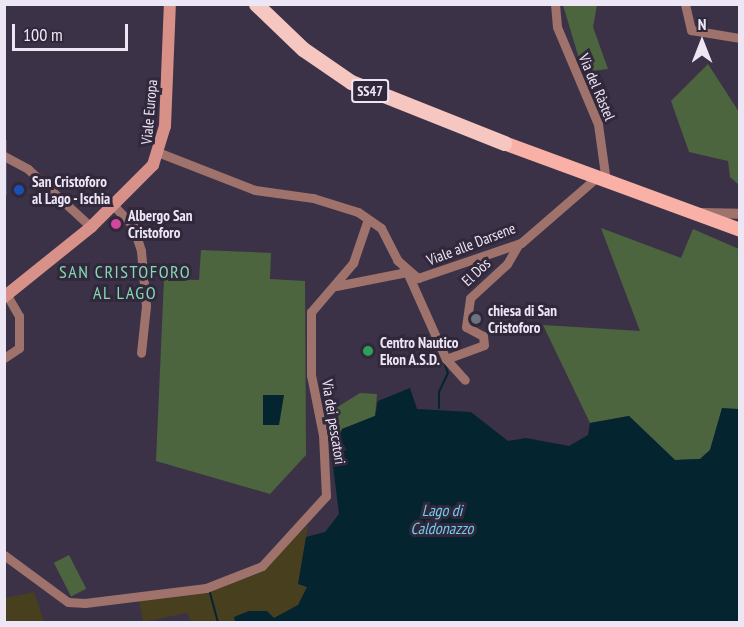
<!DOCTYPE html>
<html>
<head>
<meta charset="utf-8">
<style>
  body { margin:0 }
  #map { position:relative; width:744px; height:627px; overflow:hidden; background:#3b3247; font-family:"PT Sans Narrow",sans-serif }
  div>[style] { position:absolute }
  .green>* { inset:0; background:#4c653f; transform-origin:0 0 }
  .sand>* { inset:0; background:#473f1e }
  .water>* { inset:0; background:#04242f }
  .stream>* { height:2px; margin:-1px; padding:0 1px; transform-origin:1px; border-radius:1px; background:#04242f }
  .minor>* { height:9px; margin:-4.5px; padding:0 4.5px; transform-origin:4.5px; border-radius:4.5px; background:#9f726c }
  .tertiary>* { height:10px; margin:-5px; padding:0 5px; transform-origin:5px; border-radius:5px; background:#9f726c }
  .secondary>* { height:12px; margin:-6px; padding:0 6px; transform-origin:6px; border-radius:6px; background:#d89189 }
  .primary>* { height:14px; margin:-7px; padding:0 7px; transform-origin:7px; border-radius:7px; background:#f9b0a7 }
  .trunk>* { height:15px; margin:-7.5px; padding:0 7.5px; transform-origin:7.5px; border-radius:7.5px; background:#f6c6c0 }
  .rail>* { height:4.5px; margin-top:-2.25px; transform-origin:0; background:repeating-linear-gradient(90deg,#31283c 0 7px,#a49dae 0 14px); box-sizing:border-box; border-block:2px solid #a49dae }
  .dots>* { width:16px; height:16px; translate:-50% -50%; box-sizing:border-box; border:3px solid #31283c; border-radius:50% }
  span { translate:-50% -50%; white-space:nowrap; text-align:center; line-height:1.15; -webkit-text-stroke:6px #31283c; paint-order:stroke }
  .shield-label span { padding:2px 4px; background:#31283c; border:2px solid; border-radius:4px; -webkit-text-stroke-width:0 }
  .shield-label { font-size:14px; color:#ede7f5; font-weight:700 }
  .street-label { font-size:15px; color:#ede7f5 }
  .poi-label { font-size:15px; color:#ede7f5; font-weight:700 }
  .left { translate:0 -50%; text-align:left }
  .water-label { font-size:16px; color:#72ccef; font-style:italic }
  .quarter-label { font-size:18px; color:#85d9b2; letter-spacing:1.5px }
  .frame { position:absolute; inset:0; border:6px solid #ede7f5; pointer-events:none }
  .north { position:absolute; left:672px; top:12px; width:60px; height:60px; -webkit-text-stroke:4px #31283c; paint-order:stroke; rotate:0deg; font-size:16px; font-weight:700; line-height:24px; text-align:center; color:#ede7f5 }
  .north::after { content:''; display:block; margin:auto; width:21px; height:27px; background:#ede7f5; clip-path:polygon(50% 0,100% 100%,50% 72%,0 100%) }
  .scale { position:absolute; left:12px; top:24px; width:116px; height:27px; box-sizing:border-box; border:3px solid #ede7f5; border-top:0; padding-left:8px; font-size:18px; line-height:21px; white-space:nowrap; color:#ede7f5; -webkit-text-stroke:4px #31283c; paint-order:stroke }
</style>
</head>
<body>
<div id="map">
  <div class="green">
    <i style="clip-path:polygon(563px 5px,597px 5px,593px 27px,608px 69px,583px 72px)"></i>
    <i style="clip-path:polygon(708px 64px,739px 112px,739px 185px,730px 177px,728px 161px,689px 152px,671px 101px)"></i>
    <i style="clip-path:polygon(601px 228px,681px 258px,693px 229px,739px 249px,739px 409px,722px 409px,710px 450px,700px 459px,675px 460px,629px 416px,590px 423px,543px 325px,640px 331px)"></i>
    <i style="clip-path:polygon(201px 250px,271px 253px,270px 279px,305px 281px,306px 455px,270px 494px,156px 461px,164px 279px,199px 280px)"></i>
    <i style="clip-path:polygon(360px 393px,377px 394px,375px 416px,342px 429px,334px 446px,331px 411px)"></i>
    <i style="left:69px;top:555px;width:38px;height:17px;rotate:63deg"></i>
  </div>
  <div class="sand">
    <i style="clip-path:polygon(308px 525px,299px 584px,307px 587px,298px 605px,274px 618px,267px 611px,249px 611px,235px 617px,235px 622px,191px 622px,187px 613px,143px 622px,139px 601px,199px 592px,257px 574px)"></i>
    <i style="clip-path:polygon(34px 592px,44px 622px,5px 622px,5px 598px)"></i>
  </div>
  <div class="water">
    <i style="clip-path:polygon(410px 388px,417px 409px,471px 412px,508px 441px,526px 438px,569px 446px,588px 435px,590px 423px,629px 416px,675px 460px,700px 459px,710px 450px,722px 408px,739px 409px,739px 622px,235px 622px,234px 617px,249px 611px,267px 611px,274px 618px,298px 605px,307px 587px,298px 584px,306px 537px,325px 532px,339px 514px,333px 466px,342px 429px,375px 416px,378px 401px)"></i>
    <i style="clip-path:polygon(263px 395px,284px 395px,279px 425px,263px 425px)"></i>
  </div>
  <div class="stream">
    <i style="left:439px;top:408px;width:16px;rotate:-90deg"></i>
    <i style="left:439px;top:392px;width:21px;rotate:-65deg"></i>
    <i style="left:448px;top:373px;width:12px;rotate:-110deg"></i>
    <i style="left:209px;top:589px;width:34px;rotate:75deg"></i>
  </div>
  <div class="minor">
    <i style="left:555px;top:4px;width:23px;rotate:85deg"></i>
    <i style="left:557px;top:27px;width:105px;rotate:67.1deg"></i>
    <i style="left:598px;top:124px;width:59px;rotate:82.1deg"></i>
    <i style="left:685px;top:4px;width:27px;rotate:77deg"></i>
    <i style="left:691px;top:30px;width:50px;rotate:9.3deg"></i>
    <i style="left:160px;top:153px;width:102px;rotate:21.3deg"></i>
    <i style="left:255px;top:190px;width:59px;rotate:7.9deg"></i>
    <i style="left:313px;top:198px;width:47px;rotate:17.3deg"></i>
    <i style="left:358px;top:212px;width:28px;rotate:35deg"></i>
    <i style="left:381px;top:228px;width:36px;rotate:63deg"></i>
    <i style="left:397px;top:260px;width:28px;rotate:41deg"></i>
    <i style="left:418px;top:278px;width:109px;rotate:-18.8deg"></i>
    <i style="left:521px;top:243px;width:99px;rotate:-40.9deg"></i>
    <i style="left:4px;top:156px;width:27px;rotate:28deg"></i>
    <i style="left:28px;top:169px;width:86px;rotate:42.6deg"></i>
    <i style="left:114px;top:206px;width:28px;rotate:46deg"></i>
    <i style="left:133px;top:226px;width:26px;rotate:72deg"></i>
    <i style="left:141px;top:251px;width:55px;rotate:84.8deg"></i>
    <i style="left:146px;top:306px;width:47px;rotate:96.1deg"></i>
    <i style="left:407px;top:272px;width:95px;rotate:65.9deg"></i>
    <i style="left:336px;top:286px;width:72px;rotate:-11.2deg"></i>
    <i style="left:4px;top:358px;width:18px;rotate:-34deg"></i>
    <i style="left:19px;top:348px;width:32px;rotate:-90deg"></i>
    <i style="left:19px;top:316px;width:24px;rotate:-120deg"></i>
    <i style="left:446px;top:359px;width:40px;rotate:-20.2deg"></i>
    <i style="left:484px;top:345px;width:9px;rotate:-96deg"></i>
    <i style="left:483px;top:336px;width:19px;rotate:-152deg"></i>
    <i style="left:466px;top:327px;width:29px;rotate:-82deg"></i>
    <i style="left:470px;top:298px;width:50px;rotate:-42.6deg"></i>
    <i style="left:507px;top:264px;width:22px;rotate:-60deg"></i>
    <i style="left:446px;top:359px;width:28px;rotate:48deg"></i>
    <i style="left:4px;top:555px;width:79px;rotate:36.3deg"></i>
    <i style="left:68px;top:602px;width:17px;rotate:3deg"></i>
    <i style="left:85px;top:603px;width:122px;rotate:-7.1deg"></i>
    <i style="left:206px;top:588px;width:60px;rotate:-21.4deg"></i>
    <i style="left:262px;top:566px;width:95px;rotate:-47.6deg"></i>
    <i style="left:326px;top:496px;width:61px;rotate:-92.8deg"></i>
    <i style="left:323px;top:435px;width:61px;rotate:-101.3deg"></i>
    <i style="left:311px;top:375px;width:63px;rotate:-90deg"></i>
    <i style="left:311px;top:312px;width:65px;rotate:-49.4deg"></i>
    <i style="left:353px;top:263px;width:46px;rotate:-71.2deg"></i>
  </div>
  <div class="tertiary">
    <i style="left:701px;top:213px;width:39px;rotate:1deg"></i>
  </div>
  <div class="secondary">
    <i style="left:4px;top:297px;width:112px;rotate:-38.8deg"></i>
    <i style="left:91px;top:227px;width:88px;rotate:-45deg"></i>
    <i style="left:153px;top:165px;width:41px;rotate:-72.9deg"></i>
    <i style="left:165px;top:126px;width:122px;rotate:-87.7deg"></i>
  </div>
  <div class="primary">
    <i style="left:504px;top:143px;width:252px;rotate:20.2deg"></i>
  </div>
  <div class="trunk">
    <i style="left:256px;top:4px;width:65px;rotate:43.8deg"></i>
    <i style="left:303px;top:49px;width:58px;rotate:34.5deg"></i>
    <i style="left:351px;top:82px;width:165px;rotate:21.7deg"></i>
  </div>
  <div class="rail">
    <i style="left:4px;top:140px;width:55px;rotate:90deg"></i>
  </div>
  <div class="dots">
    <i style="left:19px;top:190px;background:#1a4fb4"></i>
    <i style="left:116px;top:224px;background:#d1479c"></i>
    <i style="left:476px;top:319px;background:#6b7280"></i>
    <i style="left:368px;top:351px;background:#2e9e5b"></i>
  </div>
  <div class="shield-label">
    <span style="left:370px;top:91px">SS47</span>
  </div>
  <div class="street-label">
    <span style="left:597px;top:87px;rotate:67deg">Via del Ràstel</span>
    <span style="left:149px;top:112px;rotate:-85deg">Viale Europa</span>
    <span style="left:471px;top:244px;rotate:-21deg">Viale alle Darsene</span>
    <span style="left:476px;top:272px;rotate:-43deg">El Dòs</span>
    <span style="left:334px;top:422px;rotate:81deg">Via dei pescatori</span>
  </div>
  <div class="poi-label">
    <span class="left" style="left:32px;top:190px">San Cristoforo<br>al Lago - Ischia</span>
    <span class="left" style="left:128px;top:224px">Albergo San<br>Cristoforo</span>
    <span class="left" style="left:488px;top:319px">chiesa di San<br>Cristoforo</span>
    <span class="left" style="left:380px;top:351px">Centro Nautico<br>Ekon A.S.D.</span>
  </div>
  <div class="water-label">
    <span style="left:442px;top:519px">Lago di<br>Caldonazzo</span>
  </div>
  <div class="quarter-label">
    <span style="left:125px;top:283px">SAN CRISTOFORO<br>AL LAGO</span>
  </div>
  <div class="frame"></div>
  <div class="north">N</div>
  <div class="scale">100 m</div>
</div>
</body>
</html>
